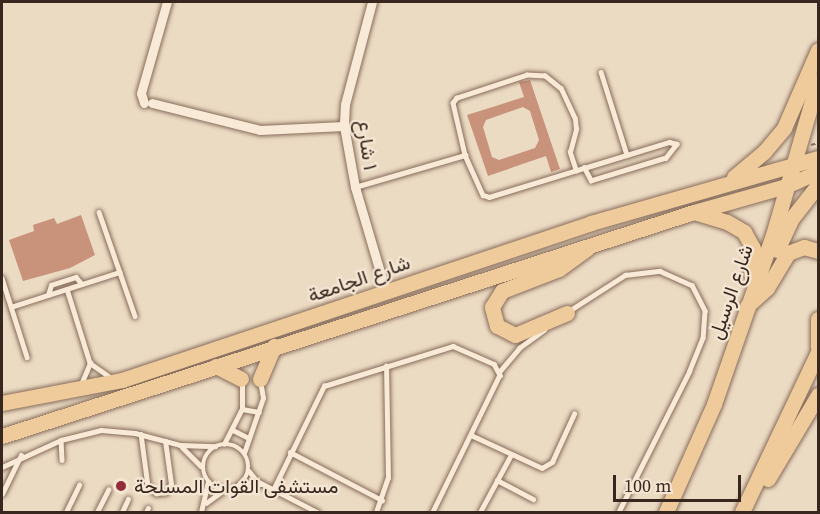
<!DOCTYPE html>
<html>
<head>
<meta charset="utf-8">
<style>
  body { margin:0 }
  #map { position:relative; width:820px; height:514px; overflow:hidden; background:#ecdbc3; font-family:"Source Serif 4",Vazirmatn,serif }
  div>[style] { position:absolute }
  .building>* { inset:0; background:#c9927a }
  .path>* { height:1.5px; margin-top:-0.75px; transform-origin:0; background:repeating-linear-gradient(90deg,#866c5b 0 4.5px,transparent 0 7.5px) }
  .roads { filter:drop-shadow(0 0 2px #866c5b) drop-shadow(0 0 2px #866c5b) }
  .service>* { height:4.5px; margin:-2.25px; padding:0 2.25px; transform-origin:2.25px; border-radius:2.25px; background:#f8ead6 }
  .service>.ring { margin:-2.25px; padding:0; box-sizing:content-box; background:none; border:4.5px solid #f8ead6; border-radius:50% }
  .minor>* { height:9px; margin:-4.5px; padding:0 4.5px; transform-origin:4.5px; border-radius:4.5px; background:#f8ead6 }
  .primary>* { height:15px; margin:-7.5px; padding:0 7.5px; transform-origin:7.5px; border-radius:7.5px; background:#efcb9c }
  .dots>* { width:16px; height:16px; translate:-50% -50%; box-sizing:border-box; border:3px solid #f4e6d3; border-radius:50% }
  span { translate:-50% -50%; white-space:nowrap; text-align:center; line-height:1.15; -webkit-text-stroke:4.5px #f4e6d3; paint-order:stroke }
  .street-label { font-size:20px; color:#37271e }
  .poi-label { font-size:20px; color:#37271e }
  .left { translate:0 -50%; text-align:left }
  .frame { position:absolute; inset:0; border:3px solid #37271e; pointer-events:none }
  .scale { position:absolute; left:613px; top:475px; width:128px; height:27px; box-sizing:border-box; border:3px solid #37271e; border-top:0; padding-left:8px; font-size:18px; line-height:21px; white-space:nowrap; color:#37271e; -webkit-text-stroke:4px #f4e6d3; paint-order:stroke }
</style>
</head>
<body>
<div id="map">
  <div class="building">
    <i style="clip-path:polygon(evenodd,530px 80px,560px 169px,551px 172px,546px 156px,488px 176px,467px 115px,524px 97px,519px 82px,530px 80px,523px 107px,530px 111px,539px 140px,535px 148px,499px 160px,492px 157px,483px 127px,486px 120px,523px 107px)"></i>
    <i style="clip-path:polygon(81px 215px,95px 255px,70px 268px,23px 281px,9px 240px,34px 231px,33px 225px,54px 218px,57px 224px)"></i>
  </div>
  <div class="path">
    <i style="left:811px;top:145px;width:7px;rotate:-16deg"></i>
  </div>
  <div class="roads">
    <div class="service">
      <i style="left:601px;top:72px;width:87px;rotate:72.6deg"></i>
      <i style="left:576px;top:171px;width:20px;rotate:-108deg"></i>
      <i style="left:570px;top:152px;width:24px;rotate:-75deg"></i>
      <i style="left:576px;top:129px;width:10px;rotate:-96deg"></i>
      <i style="left:575px;top:119px;width:33px;rotate:-115deg"></i>
      <i style="left:561px;top:89px;width:21px;rotate:-141deg"></i>
      <i style="left:545px;top:76px;width:18px;rotate:-177deg"></i>
      <i style="left:527px;top:75px;width:74px;rotate:161.8deg"></i>
      <i style="left:457px;top:98px;width:6px;rotate:129deg"></i>
      <i style="left:453px;top:103px;width:53px;rotate:77deg"></i>
      <i style="left:465px;top:155px;width:44px;rotate:65.8deg"></i>
      <i style="left:483px;top:195px;width:6px;rotate:18deg"></i>
      <i style="left:489px;top:197px;width:99px;rotate:-17deg"></i>
      <i style="left:584px;top:168px;width:89px;rotate:-17deg"></i>
      <i style="left:669px;top:142px;width:8px;rotate:14deg"></i>
      <i style="left:677px;top:144px;width:18px;rotate:128deg"></i>
      <i style="left:666px;top:158px;width:78px;rotate:163deg"></i>
      <i style="left:591px;top:181px;width:15px;rotate:-118deg"></i>
      <i style="left:355px;top:187px;width:115px;rotate:-16.2deg"></i>
      <i style="left:99px;top:212px;width:110px;rotate:70.9deg"></i>
      <i style="left:2px;top:278px;width:83px;rotate:72.4deg"></i>
      <i style="left:67px;top:289px;width:77px;rotate:72.7deg"></i>
      <i style="left:90px;top:363px;width:24px;rotate:35deg"></i>
      <i style="left:48px;top:295px;width:10px;rotate:-73deg"></i>
      <i style="left:51px;top:285px;width:26px;rotate:-18deg"></i>
      <i style="left:76px;top:277px;width:9px;rotate:49deg"></i>
      <i style="left:11px;top:307px;width:114px;rotate:-17.8deg"></i>
      <i style="left:569px;top:311px;width:67px;rotate:-32.7deg"></i>
      <i style="left:625px;top:275px;width:35px;rotate:-7deg"></i>
      <i style="left:660px;top:271px;width:35px;rotate:24deg"></i>
      <i style="left:692px;top:285px;width:29px;rotate:63deg"></i>
      <i style="left:705px;top:311px;width:27px;rotate:94deg"></i>
      <i style="left:703px;top:338px;width:35px;rotate:112deg"></i>
      <i style="left:690px;top:371px;width:158px;rotate:116.7deg"></i>
      <i style="left:500px;top:371px;width:30px;rotate:-50deg"></i>
      <i style="left:519px;top:348px;width:31px;rotate:-36deg"></i>
      <i style="left:82px;top:382px;width:21px;rotate:-67deg"></i>
      <i style="left:242px;top:409px;width:17px;rotate:10deg"></i>
      <i style="left:233px;top:430px;width:18px;rotate:27deg"></i>
      <i style="left:141px;top:434px;width:52px;rotate:82.3deg"></i>
      <i style="left:148px;top:486px;width:11px;rotate:41deg"></i>
      <i style="left:156px;top:493px;width:10px;rotate:-6deg"></i>
      <i style="left:166px;top:492px;width:9px;rotate:-58deg"></i>
      <i style="left:171px;top:484px;width:43px;rotate:-97.9deg"></i>
      <i style="left:471px;top:435px;width:78px;rotate:24.9deg"></i>
      <i style="left:542px;top:468px;width:12px;rotate:-31deg"></i>
      <i style="left:552px;top:462px;width:53px;rotate:-65.4deg"></i>
      <i style="left:61px;top:440px;width:20px;rotate:87deg"></i>
      <i class="ring" style="left:203px;top:444px;width:41.5px;height:41.5px"></i>
      <i style="left:224px;top:444px;width:39px;rotate:-63deg"></i>
      <i style="left:242px;top:409px;width:27px;rotate:-90deg"></i>
      <i style="left:182px;top:447px;width:27px;rotate:45deg"></i>
      <i style="left:290px;top:452px;width:104px;rotate:27.6deg"></i>
      <i style="left:244px;top:453px;width:58px;rotate:-70.9deg"></i>
      <i style="left:263px;top:398px;width:17px;rotate:-100deg"></i>
      <i style="left:2px;top:467px;width:65px;rotate:-24.6deg"></i>
      <i style="left:61px;top:440px;width:41px;rotate:-14deg"></i>
      <i style="left:101px;top:430px;width:34px;rotate:5deg"></i>
      <i style="left:135px;top:433px;width:47px;rotate:14.9deg"></i>
      <i style="left:180px;top:445px;width:35px;rotate:2deg"></i>
      <i style="left:249px;top:471px;width:13px;rotate:51deg"></i>
      <i style="left:257px;top:481px;width:68px;rotate:27.3deg"></i>
      <i style="left:497px;top:480px;width:41px;rotate:27.8deg"></i>
      <i style="left:240px;top:485px;width:21px"></i>
      <i style="left:273px;top:490px;width:116px;rotate:-63.9deg"></i>
      <i style="left:324px;top:386px;width:135px;rotate:-17.2deg"></i>
      <i style="left:453px;top:346px;width:45px;rotate:23.7deg"></i>
      <i style="left:494px;top:364px;width:13px;rotate:61deg"></i>
      <i style="left:500px;top:375px;width:153px;rotate:116.1deg"></i>
      <i style="left:2px;top:494px;width:43px;rotate:-64deg"></i>
      <i style="left:206px;top:503px;width:22px;rotate:-36deg"></i>
      <i style="left:66px;top:512px;width:30px;rotate:-64deg"></i>
      <i style="left:97px;top:512px;width:25px;rotate:-63deg"></i>
      <i style="left:122px;top:512px;width:14px;rotate:-65deg"></i>
      <i style="left:146px;top:512px;width:4px;rotate:-63deg"></i>
      <i style="left:201px;top:512px;width:31px;rotate:-77deg"></i>
      <i style="left:376px;top:512px;width:36px;rotate:-71deg"></i>
      <i style="left:388px;top:478px;width:112px;rotate:-91deg"></i>
      <i style="left:480px;top:512px;width:65px;rotate:-61.5deg"></i>
    </div>
    <div class="minor">
      <i style="left:372px;top:2px;width:106px;rotate:104.8deg"></i>
      <i style="left:345px;top:104px;width:22px;rotate:93deg"></i>
      <i style="left:344px;top:126px;width:62px;rotate:79.8deg"></i>
      <i style="left:355px;top:187px;width:109px;rotate:73.6deg"></i>
      <i style="left:144px;top:103px;width:10px;rotate:-107deg"></i>
      <i style="left:141px;top:93px;width:95px;rotate:-74.1deg"></i>
      <i style="left:152px;top:103px;width:111px;rotate:14deg"></i>
      <i style="left:260px;top:130px;width:84px;rotate:-2.7deg"></i>
    </div>
    <div class="primary">
      <i style="left:734px;top:177px;width:39px;rotate:-40deg"></i>
      <i style="left:764px;top:152px;width:31px;rotate:-50deg"></i>
      <i style="left:784px;top:128px;width:85px;rotate:-66.4deg"></i>
      <i style="left:694px;top:212px;width:34px;rotate:17deg"></i>
      <i style="left:727px;top:222px;width:20px;rotate:30deg"></i>
      <i style="left:744px;top:232px;width:18px;rotate:61deg"></i>
      <i style="left:753px;top:248px;width:26px;rotate:94deg"></i>
      <i style="left:777px;top:250px;width:35px;rotate:-65deg"></i>
      <i style="left:792px;top:218px;width:42px;rotate:-51.8deg"></i>
      <i style="left:747px;top:306px;width:27px;rotate:-42deg"></i>
      <i style="left:767px;top:288px;width:41px;rotate:-59deg"></i>
      <i style="left:788px;top:253px;width:17px;rotate:-21deg"></i>
      <i style="left:804px;top:247px;width:15px;rotate:16deg"></i>
      <i style="left:567px;top:313px;width:56px;rotate:157.1deg"></i>
      <i style="left:515px;top:335px;width:20px;rotate:-153deg"></i>
      <i style="left:497px;top:326px;width:20px;rotate:-105deg"></i>
      <i style="left:492px;top:307px;width:19px;rotate:-58deg"></i>
      <i style="left:502px;top:291px;width:61px;rotate:-21.1deg"></i>
      <i style="left:559px;top:269px;width:34px;rotate:-36deg"></i>
      <i style="left:818px;top:319px;width:28px;rotate:90deg"></i>
      <i style="left:216px;top:366px;width:28px;rotate:27deg"></i>
      <i style="left:260px;top:379px;width:36px;rotate:-67deg"></i>
      <i style="left:2px;top:403px;width:122px;rotate:-10.9deg"></i>
      <i style="left:122px;top:380px;width:495px;rotate:-18.5deg"></i>
      <i style="left:591px;top:223px;width:236px;rotate:-16deg"></i>
      <i style="left:2px;top:436px;width:727px;rotate:-17.94deg"></i>
      <i style="left:694px;top:212px;width:96px;rotate:-15.8deg"></i>
      <i style="left:786px;top:186px;width:35px;rotate:-24deg"></i>
      <i style="left:768px;top:479px;width:98px;rotate:-59.2deg"></i>
      <i style="left:666px;top:512px;width:118px;rotate:-66deg"></i>
      <i style="left:714px;top:404px;width:179px;rotate:-70.8deg"></i>
      <i style="left:773px;top:235px;width:161px;rotate:-73.8deg"></i>
      <i style="left:742px;top:512px;width:177px;rotate:-64.6deg"></i>
    </div>
  </div>
  <div class="dots">
    <i style="left:121px;top:486px;background:#932d3a"></i>
  </div>
  <div class="street-label">
    <span style="left:367px;top:145px;rotate:82deg">١ شارع</span>
    <span style="left:359px;top:279px;rotate:-19deg">شارع الجامعة</span>
    <span style="left:731px;top:292px;rotate:-71deg">شارع الرسيل</span>
  </div>
  <div class="poi-label">
    <span class="left" style="left:134px;top:486px">مستشفى القوات المسلحة</span>
  </div>
  <div class="frame"></div>
  <div class="scale">100 m</div>
</div>
</body>
</html>
